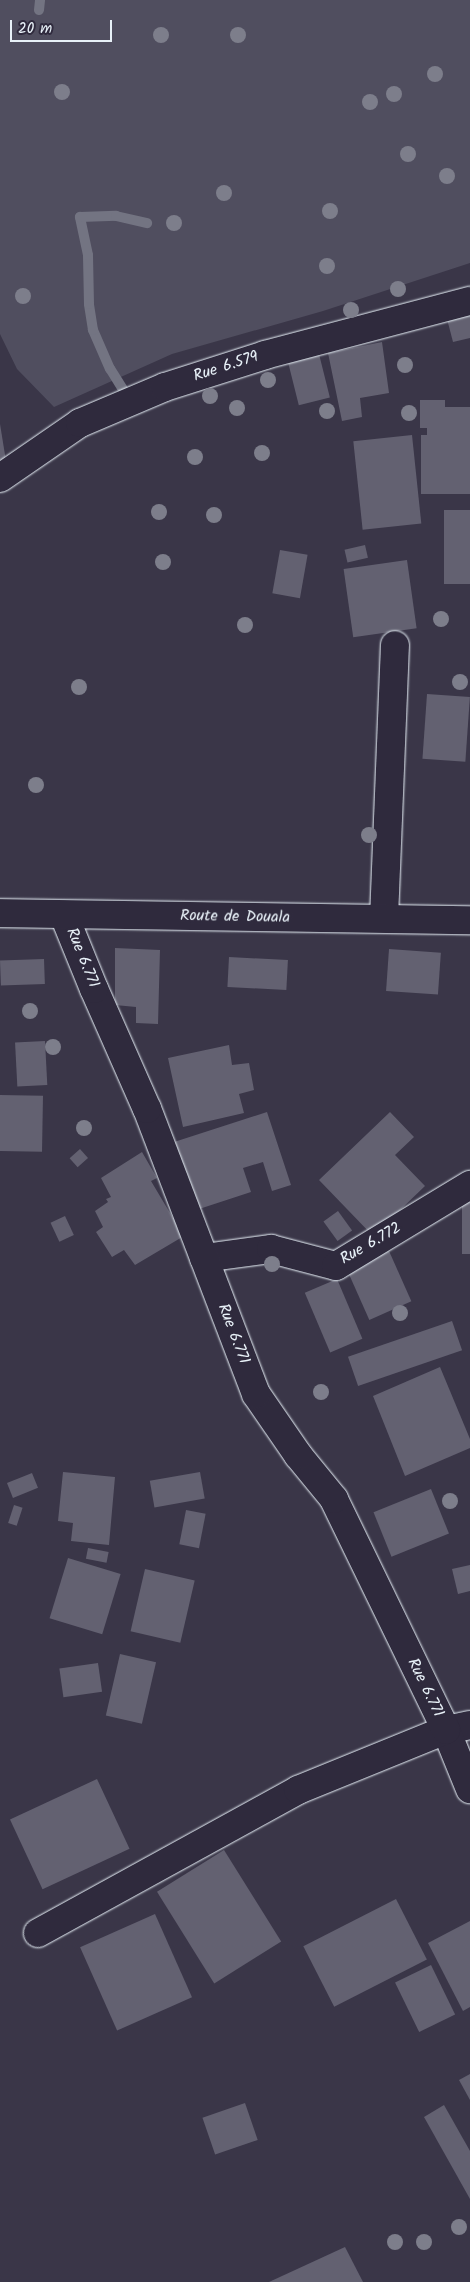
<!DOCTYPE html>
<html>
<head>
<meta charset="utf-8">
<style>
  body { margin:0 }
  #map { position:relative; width:470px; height:2282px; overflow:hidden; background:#3a3648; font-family:Kalam,sans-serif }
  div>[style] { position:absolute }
  .green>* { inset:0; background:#504e5f }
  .stream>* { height:10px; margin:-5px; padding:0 5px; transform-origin:5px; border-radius:5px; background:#737482 }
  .building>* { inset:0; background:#636171; transform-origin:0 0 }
  .roads { filter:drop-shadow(0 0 1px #e8f1f8) drop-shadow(0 0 1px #e8f1f8) }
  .street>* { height:28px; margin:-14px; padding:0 14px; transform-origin:14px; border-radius:14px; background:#2f2a3d }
  .highway>* { height:28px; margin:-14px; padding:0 14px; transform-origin:14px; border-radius:14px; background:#2f2a3d }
  .trees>* { width:16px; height:16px; margin:-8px; border-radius:50%; background:#7d7e8b }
  span { translate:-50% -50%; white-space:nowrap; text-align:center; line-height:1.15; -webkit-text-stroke:5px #2f2a3d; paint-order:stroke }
  .street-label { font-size:16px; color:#e8f1f8 }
  .scale { position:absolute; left:10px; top:20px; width:102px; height:22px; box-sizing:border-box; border:2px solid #e8f1f8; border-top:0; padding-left:6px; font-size:15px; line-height:18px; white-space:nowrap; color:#e8f1f8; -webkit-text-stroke:4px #2f2a3d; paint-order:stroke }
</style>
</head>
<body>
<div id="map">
  <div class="green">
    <i style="clip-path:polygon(0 0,470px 0,470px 263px,323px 311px,172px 354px,54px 407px,17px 369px,0 334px)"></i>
  </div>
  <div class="stream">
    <i style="left:39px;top:10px;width:10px;rotate:-84deg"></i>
    <i style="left:132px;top:397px;width:10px;rotate:-143deg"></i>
    <i style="left:124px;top:391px;width:26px;rotate:-122deg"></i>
    <i style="left:110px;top:369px;width:43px;rotate:-113.6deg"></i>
    <i style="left:93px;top:330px;width:26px;rotate:-99deg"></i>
    <i style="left:89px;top:304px;width:49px;rotate:-91.2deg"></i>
    <i style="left:88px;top:255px;width:39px;rotate:-102deg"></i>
    <i style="left:80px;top:217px;width:36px;rotate:-2deg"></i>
    <i style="left:116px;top:216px;width:32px;rotate:13deg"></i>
  </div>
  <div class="building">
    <i style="clip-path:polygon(470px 310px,470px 338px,453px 342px,446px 315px)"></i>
    <i style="clip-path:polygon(382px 342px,389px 393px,360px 398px,362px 417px,342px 421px,328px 353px)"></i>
    <i style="left:318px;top:350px;width:49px;height:32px;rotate:76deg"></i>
    <i style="clip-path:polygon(420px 400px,445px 400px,445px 407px,470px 407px,470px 494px,421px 494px,421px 435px,427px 435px,427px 428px,420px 428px)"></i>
    <i style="clip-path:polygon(0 424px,6px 461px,0 462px)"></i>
    <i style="left:412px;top:435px;width:89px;height:59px;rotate:84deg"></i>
    <i style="left:470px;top:510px;width:74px;height:26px;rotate:90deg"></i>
    <i style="left:365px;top:545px;width:13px;height:21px;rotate:77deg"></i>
    <i style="left:280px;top:550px;width:28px;height:44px;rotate:10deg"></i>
    <i style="left:407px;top:560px;width:69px;height:64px;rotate:82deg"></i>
    <i style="left:427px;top:694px;width:43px;height:65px;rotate:4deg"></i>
    <i style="clip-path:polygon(115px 948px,160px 950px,158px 1024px,136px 1023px,136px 1007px,115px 1005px)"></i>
    <i style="left:389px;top:949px;width:52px;height:42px;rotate:4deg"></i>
    <i style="left:229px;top:957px;width:59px;height:30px;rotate:3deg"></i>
    <i style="left:44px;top:959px;width:25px;height:44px;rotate:88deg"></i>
    <i style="left:45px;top:1041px;width:44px;height:30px;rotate:87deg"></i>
    <i style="clip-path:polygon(229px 1045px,232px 1065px,249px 1063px,254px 1090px,239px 1094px,244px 1113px,183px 1127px,168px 1058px)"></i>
    <i style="left:0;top:1095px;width:43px;height:56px;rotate:1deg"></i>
    <i style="clip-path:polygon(267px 1112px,291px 1185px,272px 1191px,263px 1162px,243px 1168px,251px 1192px,193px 1211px,171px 1143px)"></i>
    <i style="clip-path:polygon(390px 1112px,414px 1137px,395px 1155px,425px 1186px,373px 1236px,319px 1180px)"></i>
    <i style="left:80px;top:1149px;width:12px;height:14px;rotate:48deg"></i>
    <i style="clip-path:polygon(142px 1152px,157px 1178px,151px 1181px,173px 1218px,179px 1215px,189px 1233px,135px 1265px,124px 1250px,112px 1257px,96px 1232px,103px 1227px,95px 1211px,108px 1202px,106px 1199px,111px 1197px,101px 1178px)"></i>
    <i style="left:462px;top:1197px;width:8px;height:57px"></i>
    <i style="left:338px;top:1211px;width:24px;height:18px;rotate:54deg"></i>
    <i style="left:65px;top:1216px;width:21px;height:16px;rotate:65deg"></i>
    <i style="left:389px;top:1251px;width:55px;height:46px;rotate:66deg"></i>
    <i style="left:337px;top:1279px;width:65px;height:35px;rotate:67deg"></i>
    <i style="left:452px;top:1321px;width:31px;height:110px;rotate:71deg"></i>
    <i style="clip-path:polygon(440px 1367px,470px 1439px,470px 1448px,405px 1476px,373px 1396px)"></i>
    <i style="clip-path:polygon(63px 1472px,115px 1477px,109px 1545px,71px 1541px,73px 1523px,58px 1521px)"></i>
    <i style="left:200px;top:1472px;width:27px;height:51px;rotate:80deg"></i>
    <i style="left:32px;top:1473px;width:16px;height:27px;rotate:68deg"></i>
    <i style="left:431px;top:1489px;width:48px;height:62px;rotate:68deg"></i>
    <i style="left:14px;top:1505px;width:9px;height:19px;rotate:18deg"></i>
    <i style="left:186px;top:1510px;width:20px;height:35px;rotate:11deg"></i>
    <i style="left:88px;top:1548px;width:21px;height:11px;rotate:11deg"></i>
    <i style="left:68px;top:1558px;width:55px;height:63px;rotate:17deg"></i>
    <i style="clip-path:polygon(470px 1565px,470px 1591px,458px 1594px,452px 1569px)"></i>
    <i style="left:145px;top:1569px;width:51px;height:64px;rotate:13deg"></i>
    <i style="left:120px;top:1654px;width:37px;height:63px;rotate:13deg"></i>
    <i style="left:98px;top:1663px;width:29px;height:39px;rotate:82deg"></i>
    <i style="left:97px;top:1779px;width:77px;height:96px;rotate:65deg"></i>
    <i style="left:224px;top:1850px;width:108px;height:79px;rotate:58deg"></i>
    <i style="left:396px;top:1899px;width:68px;height:104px;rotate:63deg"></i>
    <i style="left:155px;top:1914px;width:91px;height:82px;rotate:66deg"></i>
    <i style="clip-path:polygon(470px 1921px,470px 2007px,463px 2011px,428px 1943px)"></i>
    <i style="left:431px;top:1965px;width:55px;height:40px;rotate:64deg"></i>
    <i style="clip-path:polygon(470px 2074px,470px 2100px,459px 2080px)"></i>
    <i style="left:245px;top:2103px;width:39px;height:45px;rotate:71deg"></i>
    <i style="clip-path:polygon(444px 2105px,470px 2151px,470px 2199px,424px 2117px)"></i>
    <i style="clip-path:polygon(345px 2247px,363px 2282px,269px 2282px)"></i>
  </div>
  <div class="roads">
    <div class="street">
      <i style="left:0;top:478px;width:97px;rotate:-34.5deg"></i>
      <i style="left:80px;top:423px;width:92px;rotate:-23deg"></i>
      <i style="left:165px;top:387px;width:105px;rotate:-17.7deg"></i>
      <i style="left:265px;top:355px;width:212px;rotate:-14.8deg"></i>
      <i style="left:384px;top:918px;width:273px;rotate:-87.7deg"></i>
      <i style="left:204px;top:1258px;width:68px;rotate:-7.7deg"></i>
      <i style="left:271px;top:1249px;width:67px;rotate:14.7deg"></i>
      <i style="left:336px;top:1266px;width:157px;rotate:-31.2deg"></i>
      <i style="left:470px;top:1725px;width:25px;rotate:168deg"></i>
      <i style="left:446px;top:1730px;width:64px;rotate:67.9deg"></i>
      <i style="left:38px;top:1933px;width:297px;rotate:-28.8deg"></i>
      <i style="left:298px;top:1790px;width:160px;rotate:-22.1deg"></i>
      <i style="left:446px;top:1730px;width:257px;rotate:-115.9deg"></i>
      <i style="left:334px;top:1499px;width:57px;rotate:-129.3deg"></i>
      <i style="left:298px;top:1455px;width:74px;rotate:-124.5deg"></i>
      <i style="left:256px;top:1394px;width:305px;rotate:-110.9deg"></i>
      <i style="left:147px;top:1109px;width:131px;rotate:-113.8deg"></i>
      <i style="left:94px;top:989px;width:80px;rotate:-112.1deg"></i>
    </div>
    <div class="highway">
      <i style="left:0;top:913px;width:470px;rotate:0.9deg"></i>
    </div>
  </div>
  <div class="trees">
    <i style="left:161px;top:35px"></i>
    <i style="left:238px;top:35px"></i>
    <i style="left:435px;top:74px"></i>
    <i style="left:62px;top:92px"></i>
    <i style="left:394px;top:94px"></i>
    <i style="left:370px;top:102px"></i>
    <i style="left:408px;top:154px"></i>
    <i style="left:447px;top:176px"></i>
    <i style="left:224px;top:193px"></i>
    <i style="left:330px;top:211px"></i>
    <i style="left:174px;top:223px"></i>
    <i style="left:327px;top:266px"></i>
    <i style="left:398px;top:289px"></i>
    <i style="left:23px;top:296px"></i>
    <i style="left:351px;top:310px"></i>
    <i style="left:405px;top:365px"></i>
    <i style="left:268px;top:380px"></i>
    <i style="left:210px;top:396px"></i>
    <i style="left:237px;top:408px"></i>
    <i style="left:327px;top:411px"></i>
    <i style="left:409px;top:413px"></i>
    <i style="left:262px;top:453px"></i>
    <i style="left:195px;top:457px"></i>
    <i style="left:159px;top:512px"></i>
    <i style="left:214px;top:515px"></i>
    <i style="left:163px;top:562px"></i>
    <i style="left:441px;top:619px"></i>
    <i style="left:245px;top:625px"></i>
    <i style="left:460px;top:682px"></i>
    <i style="left:79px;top:687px"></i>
    <i style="left:36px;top:785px"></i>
    <i style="left:369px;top:835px"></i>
    <i style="left:30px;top:1011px"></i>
    <i style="left:53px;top:1047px"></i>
    <i style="left:84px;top:1128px"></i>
    <i style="left:272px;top:1264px"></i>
    <i style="left:400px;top:1313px"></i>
    <i style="left:321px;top:1392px"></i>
    <i style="left:450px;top:1501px"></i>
    <i style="left:459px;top:2227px"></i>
    <i style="left:395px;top:2242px"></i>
    <i style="left:424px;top:2242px"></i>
  </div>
  <div class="street-label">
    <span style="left:226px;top:367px;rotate:-18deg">Rue 6.579</span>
    <span style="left:235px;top:917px;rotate:1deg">Route de Douala</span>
    <span style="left:82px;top:958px;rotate:68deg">Rue 6.771</span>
    <span style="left:371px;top:1244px;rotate:-30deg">Rue 6.772</span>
    <span style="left:233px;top:1334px;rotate:69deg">Rue 6.771</span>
    <span style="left:425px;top:1688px;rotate:64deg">Rue 6.771</span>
  </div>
  <div class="scale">20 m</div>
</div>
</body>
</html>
